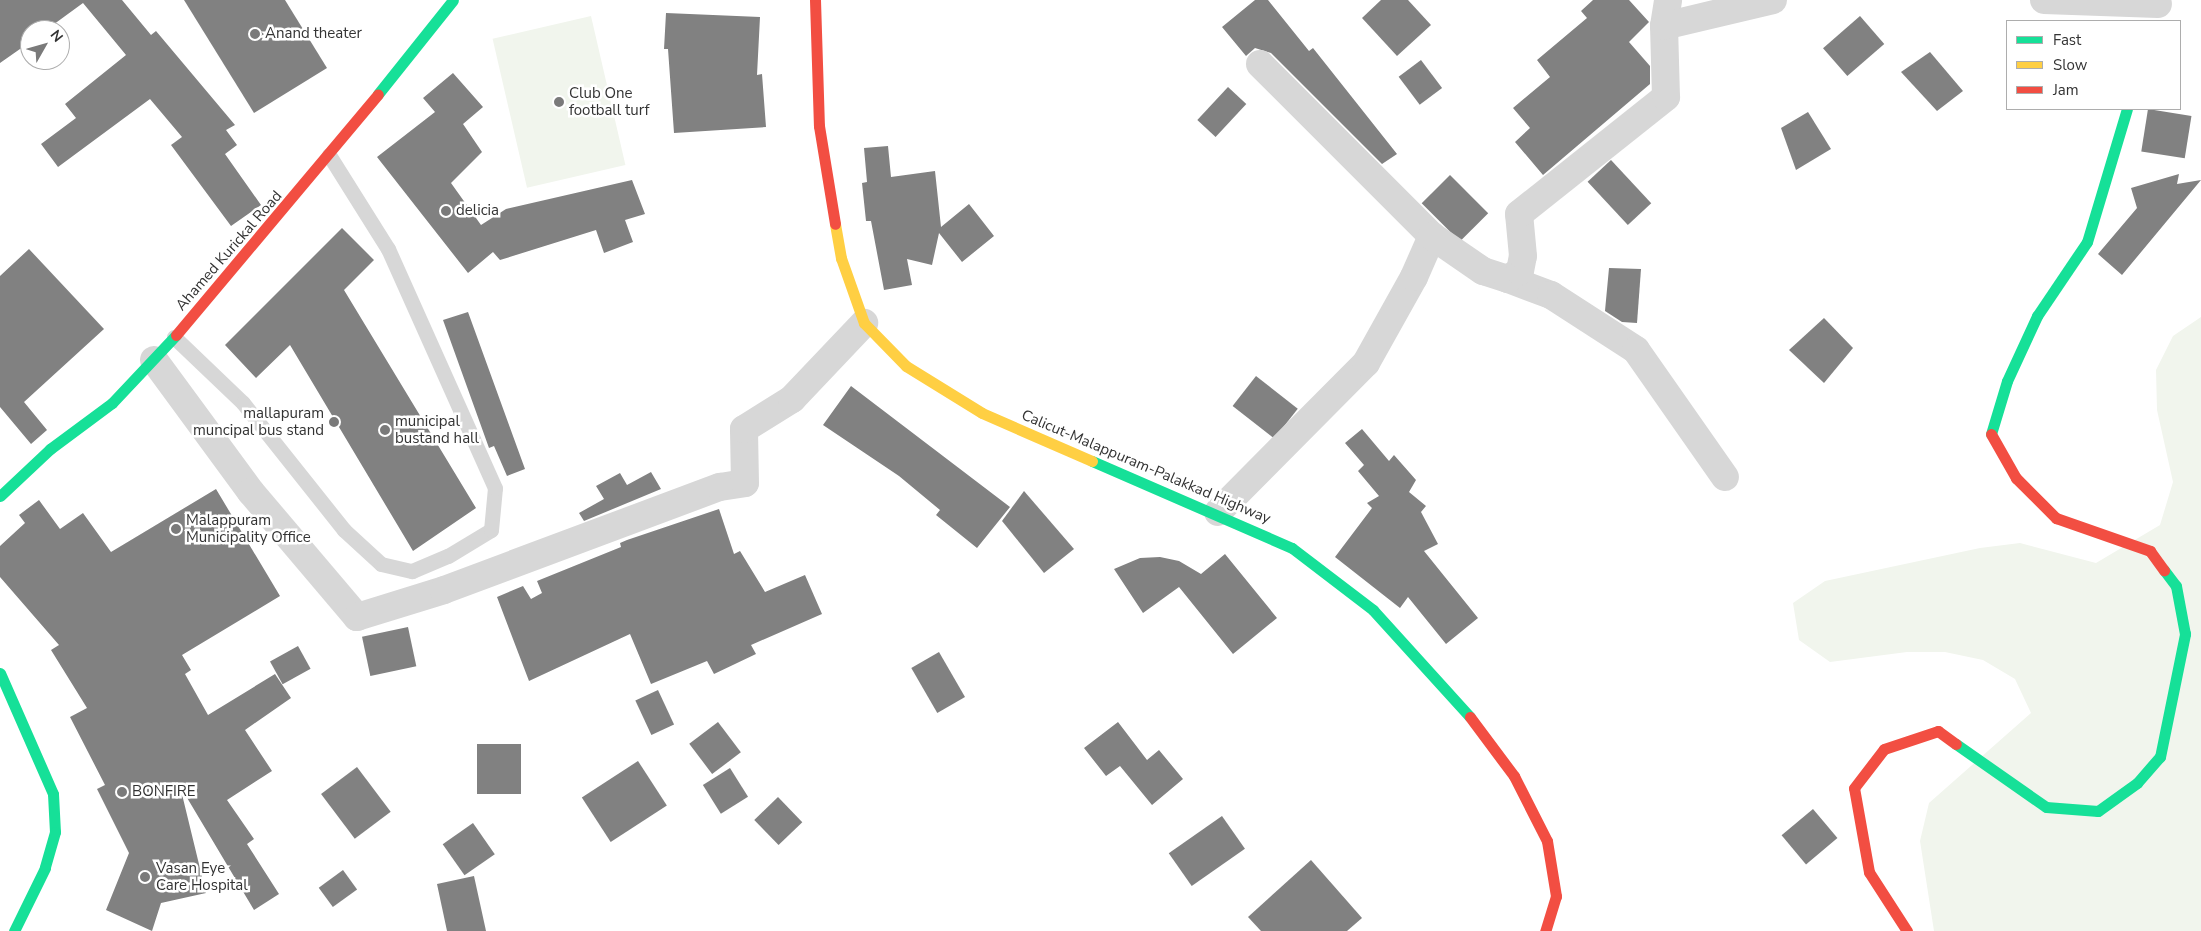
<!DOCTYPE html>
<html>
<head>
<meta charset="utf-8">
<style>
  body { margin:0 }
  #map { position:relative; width:2201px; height:931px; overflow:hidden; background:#fff; font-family:"Nunito Sans",sans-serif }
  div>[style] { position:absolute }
  .green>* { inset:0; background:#f1f5ed; transform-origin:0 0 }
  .building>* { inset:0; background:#818181; transform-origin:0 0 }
  .lane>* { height:15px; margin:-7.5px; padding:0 7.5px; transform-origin:7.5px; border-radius:7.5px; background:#d7d7d7 }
  .street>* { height:28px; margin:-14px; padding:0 14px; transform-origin:14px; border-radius:14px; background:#d7d7d7 }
  .fast>* { height:11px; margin:-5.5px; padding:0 5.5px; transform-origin:5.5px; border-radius:5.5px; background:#16e098 }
  .slow>* { height:11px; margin:-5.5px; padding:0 5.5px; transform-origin:5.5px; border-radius:5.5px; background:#ffcf43 }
  .jam>* { height:11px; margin:-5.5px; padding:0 5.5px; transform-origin:5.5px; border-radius:5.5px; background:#f24e42 }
  .dots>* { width:14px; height:14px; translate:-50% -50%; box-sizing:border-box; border:2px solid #fff; border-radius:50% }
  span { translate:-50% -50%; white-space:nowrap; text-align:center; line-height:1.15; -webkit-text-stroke:5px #fff; paint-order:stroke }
  .poi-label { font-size:15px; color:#333 }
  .left { translate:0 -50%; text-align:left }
  .right { translate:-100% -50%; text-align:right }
  .street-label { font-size:15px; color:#333 }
  .legend { position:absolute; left:2006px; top:20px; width:175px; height:90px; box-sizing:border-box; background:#fff; border:1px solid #adadad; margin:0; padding:6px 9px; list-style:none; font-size:15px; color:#333 }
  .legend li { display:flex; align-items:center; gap:10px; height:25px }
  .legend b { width:25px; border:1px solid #adadad }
  .north { position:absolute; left:20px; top:20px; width:50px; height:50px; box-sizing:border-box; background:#fff; border:1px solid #adadad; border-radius:50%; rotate:52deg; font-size:14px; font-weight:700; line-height:20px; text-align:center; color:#333 }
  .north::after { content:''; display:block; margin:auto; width:18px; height:22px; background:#7a7a7a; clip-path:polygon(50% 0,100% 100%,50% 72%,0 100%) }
</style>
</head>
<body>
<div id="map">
  <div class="green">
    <i style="left:591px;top:16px;width:153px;height:101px;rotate:77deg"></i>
    <i style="clip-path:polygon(2201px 317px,2201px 931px,1934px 931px,1920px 841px,1929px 803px,2031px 713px,2015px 679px,1983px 660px,1945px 652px,1907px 652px,1830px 662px,1799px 640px,1793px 603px,1825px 581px,1980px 548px,2020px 543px,2096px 563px,2160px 525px,2173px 482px,2157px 410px,2156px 370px,2173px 336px)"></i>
  </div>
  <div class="building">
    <i style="clip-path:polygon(0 0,122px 0,151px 35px,156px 31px,235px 125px,226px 130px,237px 145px,225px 154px,261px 205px,231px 226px,171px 145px,182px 137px,150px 99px,58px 167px,41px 144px,76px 118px,65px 104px,126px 55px,83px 3px,46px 30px,30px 30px,30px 42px,0 63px)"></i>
    <i style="clip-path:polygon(184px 0,285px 0,327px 68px,254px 113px)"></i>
    <i style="clip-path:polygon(1255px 0,1268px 0,1309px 51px,1313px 48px,1397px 154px,1382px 164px,1271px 53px,1255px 48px,1246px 56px,1222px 27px)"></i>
    <i style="clip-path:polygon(1381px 0,1408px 0,1431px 25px,1397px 56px,1362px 18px)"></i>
    <i style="clip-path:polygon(1593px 0,1629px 0,1649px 22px,1629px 42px,1650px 66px,1650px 84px,1543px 175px,1515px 142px,1530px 128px,1513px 108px,1550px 77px,1537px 60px,1587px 18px,1581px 11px)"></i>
    <i style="clip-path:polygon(666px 13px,760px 17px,757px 75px,762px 74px,766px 127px,674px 133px,668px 49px,664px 49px)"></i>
    <i style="left:1860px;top:16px;width:37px;height:49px;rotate:49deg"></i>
    <i style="clip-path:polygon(1930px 52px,1963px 91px,1937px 111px,1901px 72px)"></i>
    <i style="left:1421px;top:60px;width:35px;height:28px;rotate:53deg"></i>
    <i style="clip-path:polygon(453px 73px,483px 107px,463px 124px,482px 152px,451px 183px,481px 225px,506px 209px,632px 180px,645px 214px,625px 220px,633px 242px,604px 253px,596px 230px,500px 260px,493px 252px,468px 273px,377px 157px,435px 112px,423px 98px)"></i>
    <i style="left:1228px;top:87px;width:25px;height:45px;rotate:43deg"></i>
    <i style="left:2148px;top:109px;width:44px;height:43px;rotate:9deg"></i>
    <i style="clip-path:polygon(1808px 112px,1831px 149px,1796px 170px,1781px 128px)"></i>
    <i style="clip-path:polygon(888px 146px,891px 177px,935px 171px,941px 227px,969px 204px,994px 236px,962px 262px,939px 233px,932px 265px,907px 259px,912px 285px,884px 290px,871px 221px,866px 221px,862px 183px,867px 182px,864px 148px)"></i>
    <i style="left:1611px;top:160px;width:59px;height:32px;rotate:47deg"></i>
    <i style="clip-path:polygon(2179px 174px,2177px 184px,2201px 180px,2122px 275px,2098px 254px,2137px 208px,2131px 188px)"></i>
    <i style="left:1450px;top:175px;width:54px;height:40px;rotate:45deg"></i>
    <i style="clip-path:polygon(342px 228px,374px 260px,344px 290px,476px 508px,413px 551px,290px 345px,256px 378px,225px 345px)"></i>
    <i style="clip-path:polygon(29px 249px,104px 329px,24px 402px,47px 430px,31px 444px,0 407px,0 276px)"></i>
    <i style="clip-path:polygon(1609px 268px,1641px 269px,1637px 323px,1622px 322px,1605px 311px)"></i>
    <i style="clip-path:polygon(468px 312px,525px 469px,507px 476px,494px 446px,489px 448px,443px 320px)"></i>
    <i style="clip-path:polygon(1824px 318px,1853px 348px,1824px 383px,1789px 350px)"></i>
    <i style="left:1256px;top:376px;width:53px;height:38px;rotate:38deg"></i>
    <i style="clip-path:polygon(851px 386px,1010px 507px,977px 548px,936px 515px,940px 510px,899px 476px,823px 425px)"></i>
    <i style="clip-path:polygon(1362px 429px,1389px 461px,1394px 455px,1416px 480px,1409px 492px,1426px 506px,1421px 512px,1438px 544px,1424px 551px,1478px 618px,1446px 644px,1408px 597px,1400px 608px,1335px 557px,1372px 508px,1367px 503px,1379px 496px,1358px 471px,1364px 465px,1345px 443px)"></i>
    <i style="clip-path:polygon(651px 472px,661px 489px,584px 521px,579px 513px,604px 499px,596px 486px,620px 473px,627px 485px)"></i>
    <i style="clip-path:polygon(216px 489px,280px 596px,182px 655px,191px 670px,185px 674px,208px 715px,275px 674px,291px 698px,245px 730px,272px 771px,227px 800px,254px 839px,247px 844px,279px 894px,254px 910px,180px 786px,206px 893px,161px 903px,152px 931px,106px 910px,129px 853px,97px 789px,105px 785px,70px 717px,87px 708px,51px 650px,59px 645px,0 577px,0 546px,25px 523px,19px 515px,39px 500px,60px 529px,83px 513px,111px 552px)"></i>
    <i style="clip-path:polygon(1024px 491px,1074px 549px,1044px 573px,1002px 521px)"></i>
    <i style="clip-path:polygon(719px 509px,734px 554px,740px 551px,765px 592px,805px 575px,822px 614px,751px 645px,756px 654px,714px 674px,707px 661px,651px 684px,630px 634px,529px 681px,497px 597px,523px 586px,531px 599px,542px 593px,537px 581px,621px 547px,620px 543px,627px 540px)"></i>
    <i style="clip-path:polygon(1225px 554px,1277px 618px,1233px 654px,1179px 587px,1143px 613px,1114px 569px,1140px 558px,1160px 557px,1179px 561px,1201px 574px)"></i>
    <i style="left:408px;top:627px;width:40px;height:47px;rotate:78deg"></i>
    <i style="left:298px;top:646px;width:26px;height:32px;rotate:61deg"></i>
    <i style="left:939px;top:652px;width:52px;height:32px;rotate:60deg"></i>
    <i style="left:658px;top:690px;width:38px;height:25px;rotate:65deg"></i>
    <i style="left:718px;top:722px;width:38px;height:36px;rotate:53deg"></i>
    <i style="clip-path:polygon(1118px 722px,1147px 760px,1159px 750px,1183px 779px,1152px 805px,1120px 766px,1106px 776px,1084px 748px)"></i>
    <i style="left:477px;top:744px;width:44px;height:50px"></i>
    <i style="left:638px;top:761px;width:53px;height:67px;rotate:57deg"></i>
    <i style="left:357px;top:767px;width:56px;height:45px;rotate:53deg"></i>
    <i style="left:730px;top:768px;width:34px;height:32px;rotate:58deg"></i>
    <i style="left:778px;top:797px;width:35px;height:33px;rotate:46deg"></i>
    <i style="left:1813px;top:809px;width:38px;height:41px;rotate:50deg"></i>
    <i style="left:1222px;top:816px;width:40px;height:65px;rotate:55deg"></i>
    <i style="left:473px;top:823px;width:38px;height:37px;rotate:55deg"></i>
    <i style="clip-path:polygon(1311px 860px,1362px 918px,1347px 931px,1261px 931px,1248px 917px)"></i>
    <i style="left:343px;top:870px;width:24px;height:30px;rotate:54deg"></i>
    <i style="clip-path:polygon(474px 876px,486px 931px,447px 931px,437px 884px)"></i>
  </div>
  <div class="lane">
    <i style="left:174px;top:337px;width:95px;rotate:43.7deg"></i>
    <i style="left:243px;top:403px;width:162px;rotate:51.5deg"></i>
    <i style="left:344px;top:530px;width:50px;rotate:42.6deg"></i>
    <i style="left:381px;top:564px;width:32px;rotate:13deg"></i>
    <i style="left:412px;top:571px;width:39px;rotate:-23deg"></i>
    <i style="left:448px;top:556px;width:50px;rotate:-31.2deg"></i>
    <i style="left:491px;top:530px;width:42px;rotate:-84.6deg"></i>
    <i style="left:495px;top:488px;width:262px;rotate:-114.1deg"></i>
    <i style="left:388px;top:249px;width:111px;rotate:-122.1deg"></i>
  </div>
  <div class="street">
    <i style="left:2044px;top:0;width:114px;rotate:2deg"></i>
    <i style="left:1664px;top:26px;width:26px;rotate:-81deg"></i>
    <i style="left:1260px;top:64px;width:243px;rotate:45deg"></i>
    <i style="left:1508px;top:279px;width:46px;rotate:20.4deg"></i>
    <i style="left:1551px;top:295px;width:101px;rotate:32.9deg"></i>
    <i style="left:1636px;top:350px;width:155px;rotate:55deg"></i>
    <i style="left:154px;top:360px;width:164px;rotate:53.7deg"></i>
    <i style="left:251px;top:492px;width:164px;rotate:49.7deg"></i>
    <i style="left:357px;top:617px;width:91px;rotate:-17.2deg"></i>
    <i style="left:444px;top:590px;width:295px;rotate:-20.5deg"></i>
    <i style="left:720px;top:487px;width:25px;rotate:-9deg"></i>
    <i style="left:745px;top:483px;width:54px;rotate:-91.1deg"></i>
    <i style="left:744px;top:429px;width:57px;rotate:-32deg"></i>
    <i style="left:792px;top:399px;width:105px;rotate:-46.5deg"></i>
    <i style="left:1218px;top:512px;width:210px;rotate:-45.2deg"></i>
    <i style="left:1366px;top:363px;width:98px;rotate:-60.8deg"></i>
    <i style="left:1414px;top:277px;width:45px;rotate:-66.3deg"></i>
    <i style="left:1432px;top:236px;width:62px;rotate:34.5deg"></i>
    <i style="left:1483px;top:271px;width:26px;rotate:18deg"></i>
    <i style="left:1508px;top:279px;width:14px;rotate:-34deg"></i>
    <i style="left:1520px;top:271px;width:15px;rotate:-79deg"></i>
    <i style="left:1523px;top:256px;width:42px;rotate:-95.4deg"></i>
    <i style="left:1519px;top:214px;width:188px;rotate:-38.5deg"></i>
    <i style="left:1666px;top:97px;width:71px;rotate:-91.6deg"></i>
    <i style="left:1664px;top:26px;width:112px;rotate:-13.4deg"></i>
  </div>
  <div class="fast">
    <i style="left:378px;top:94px;width:120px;rotate:-51.4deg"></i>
    <i style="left:1991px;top:434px;width:55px;rotate:-73.2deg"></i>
    <i style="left:2007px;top:381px;width:72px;rotate:-65.2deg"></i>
    <i style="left:2037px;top:316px;width:89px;rotate:-56deg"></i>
    <i style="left:2087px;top:242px;width:139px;rotate:-73.3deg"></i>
    <i style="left:1092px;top:461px;width:218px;rotate:23.5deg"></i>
    <i style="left:1292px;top:548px;width:102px;rotate:37.4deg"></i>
    <i style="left:1373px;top:610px;width:144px;rotate:47.8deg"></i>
    <i style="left:0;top:496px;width:69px;rotate:-43.2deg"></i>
    <i style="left:50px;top:449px;width:77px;rotate:-36.6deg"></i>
    <i style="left:112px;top:403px;width:93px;rotate:-46.7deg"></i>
    <i style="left:0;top:673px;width:132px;rotate:66.3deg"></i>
    <i style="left:53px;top:794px;width:38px;rotate:87deg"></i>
    <i style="left:55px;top:832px;width:37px;rotate:106deg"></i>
    <i style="left:45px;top:868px;width:70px;rotate:116.2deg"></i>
    <i style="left:1956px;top:744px;width:110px;rotate:35deg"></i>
    <i style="left:2046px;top:807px;width:52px;rotate:4.4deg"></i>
    <i style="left:2098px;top:811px;width:48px;rotate:-35.7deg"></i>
    <i style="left:2137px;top:783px;width:35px;rotate:-49deg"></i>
    <i style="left:2160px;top:757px;width:126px;rotate:-78.5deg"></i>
    <i style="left:2185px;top:634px;width:49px;rotate:-100.6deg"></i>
    <i style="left:2176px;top:586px;width:20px;rotate:-127deg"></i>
  </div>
  <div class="slow">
    <i style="left:835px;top:224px;width:35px;rotate:80deg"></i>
    <i style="left:841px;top:258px;width:69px;rotate:70.5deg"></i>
    <i style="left:864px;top:323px;width:60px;rotate:45.7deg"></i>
    <i style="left:906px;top:366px;width:89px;rotate:31.7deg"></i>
    <i style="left:982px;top:413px;width:120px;rotate:23.6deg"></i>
  </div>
  <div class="jam">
    <i style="left:815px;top:0;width:126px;rotate:88.2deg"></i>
    <i style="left:819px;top:126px;width:99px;rotate:80.7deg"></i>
    <i style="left:176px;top:335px;width:314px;rotate:-50deg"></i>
    <i style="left:1991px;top:434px;width:51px;rotate:60.4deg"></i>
    <i style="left:2016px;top:478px;width:57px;rotate:45deg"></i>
    <i style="left:2056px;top:518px;width:100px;rotate:19.3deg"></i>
    <i style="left:2150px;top:551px;width:24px;rotate:54deg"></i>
    <i style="left:1470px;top:717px;width:74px;rotate:53.3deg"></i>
    <i style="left:1514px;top:776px;width:73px;rotate:63.1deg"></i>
    <i style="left:1547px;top:841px;width:56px;rotate:80.7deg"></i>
    <i style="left:1556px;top:896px;width:37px;rotate:107deg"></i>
    <i style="left:1907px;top:931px;width:70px;rotate:-122.8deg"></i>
    <i style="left:1869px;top:872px;width:85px;rotate:-100.1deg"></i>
    <i style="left:1854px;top:788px;width:49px;rotate:-52.4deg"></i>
    <i style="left:1884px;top:749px;width:57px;rotate:-18.4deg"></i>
    <i style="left:1938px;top:731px;width:22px;rotate:36deg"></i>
  </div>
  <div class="dots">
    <i style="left:255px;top:34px;background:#7a7a7a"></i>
    <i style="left:559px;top:102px;background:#7a7a7a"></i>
    <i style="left:446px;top:211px;background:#7a7a7a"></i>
    <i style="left:334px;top:422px;background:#7a7a7a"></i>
    <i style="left:385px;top:430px;background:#7a7a7a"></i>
    <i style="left:176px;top:529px;background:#7a7a7a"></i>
    <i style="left:122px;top:792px;background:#7a7a7a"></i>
    <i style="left:145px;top:877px;background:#7a7a7a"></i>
  </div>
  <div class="poi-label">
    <span class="left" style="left:265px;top:34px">Anand theater</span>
    <span class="left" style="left:569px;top:102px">Club One<br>football turf</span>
    <span class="left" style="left:456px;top:211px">delicia</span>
    <span class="right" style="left:324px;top:422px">mallapuram<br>muncipal bus stand</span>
    <span class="left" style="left:395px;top:430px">municipal<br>bustand hall</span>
    <span class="left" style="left:186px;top:529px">Malappuram<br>Municipality Office</span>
    <span class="left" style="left:132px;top:792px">BONFIRE</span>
    <span class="left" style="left:156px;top:877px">Vasan Eye<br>Care Hospital</span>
  </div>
  <div class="street-label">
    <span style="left:229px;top:251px;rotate:-49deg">Ahamed Kurickal Road</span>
    <span style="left:1146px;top:467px;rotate:23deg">Calicut-Malappuram-Palakkad Highway</span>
  </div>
  <ul class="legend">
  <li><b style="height:6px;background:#16e098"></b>Fast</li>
  <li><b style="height:6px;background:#ffcf43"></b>Slow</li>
  <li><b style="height:6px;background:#f24e42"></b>Jam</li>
  </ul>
  <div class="north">N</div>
</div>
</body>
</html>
